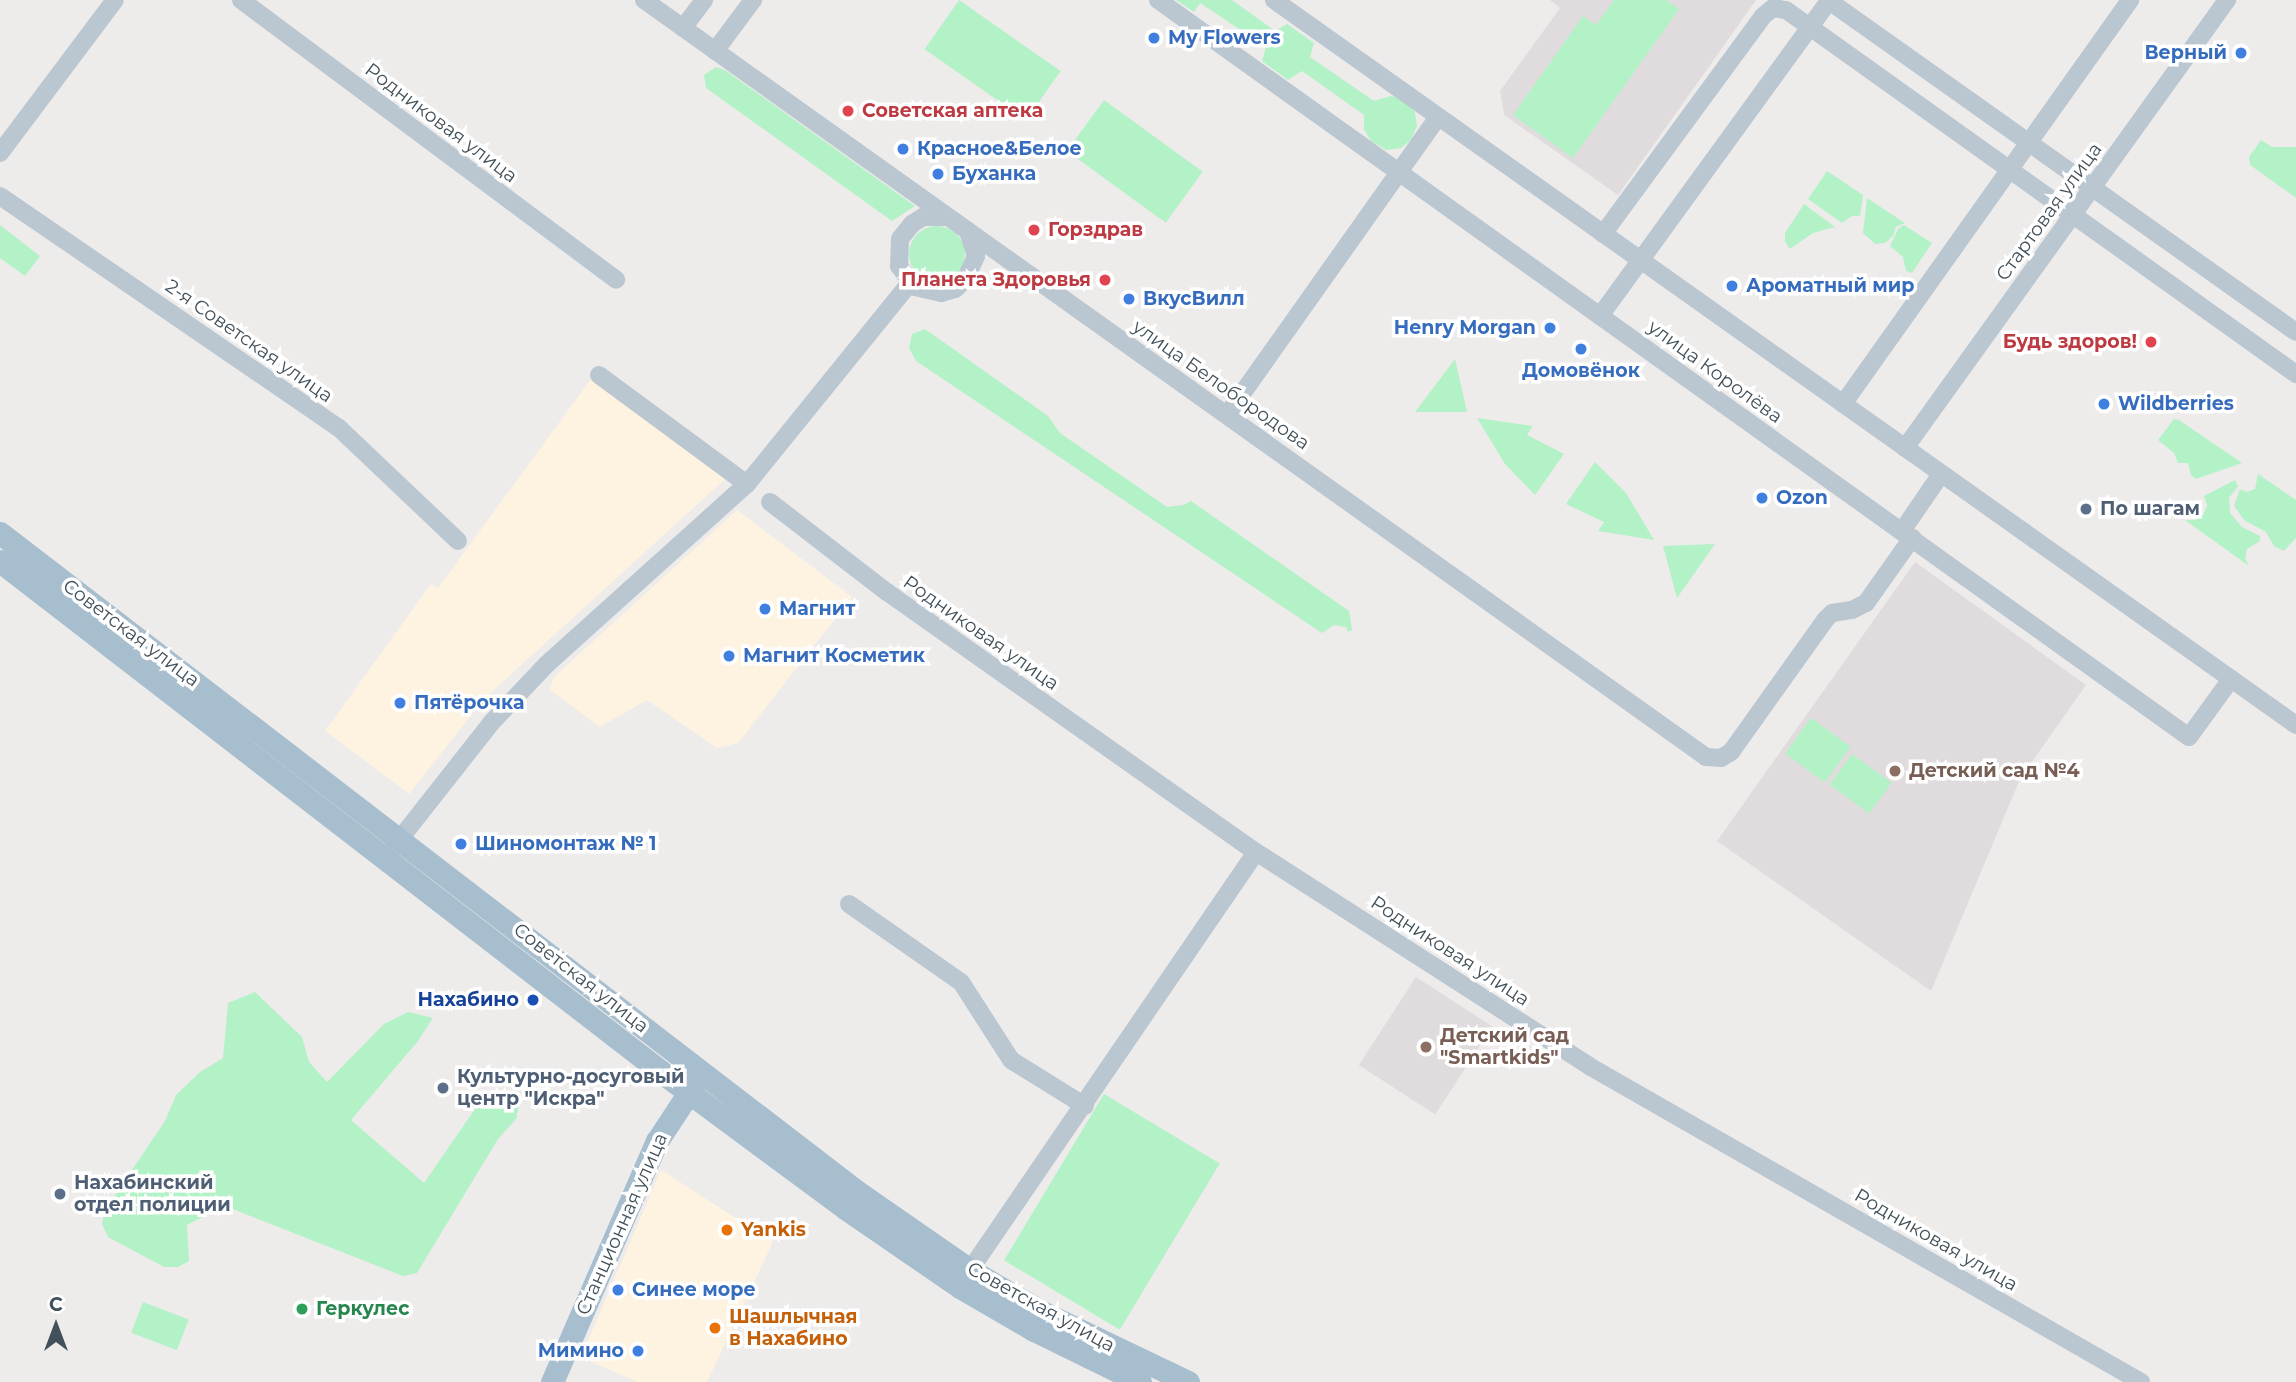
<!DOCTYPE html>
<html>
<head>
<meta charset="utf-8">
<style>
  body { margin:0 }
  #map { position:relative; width:2296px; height:1382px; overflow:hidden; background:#eeebeb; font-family:Montserrat,sans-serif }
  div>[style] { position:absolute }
  .commercial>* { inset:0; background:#fdf3e0 }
  .education>* { inset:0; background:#e0dcdd; transform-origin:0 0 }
  .green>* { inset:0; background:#b3f2c7; transform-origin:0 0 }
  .round { border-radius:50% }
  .minor>* { height:18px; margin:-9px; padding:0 9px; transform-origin:9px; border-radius:9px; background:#bac7d0 }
  .major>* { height:23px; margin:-11.5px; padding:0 11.5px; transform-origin:11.5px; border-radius:11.5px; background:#a7bece }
  .dots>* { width:19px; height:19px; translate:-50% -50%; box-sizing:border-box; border:4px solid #fff; border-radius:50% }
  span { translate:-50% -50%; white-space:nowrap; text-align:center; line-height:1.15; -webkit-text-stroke:7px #fff; paint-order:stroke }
  .shop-label { font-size:19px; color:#366cbe; font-weight:700 }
  .left { translate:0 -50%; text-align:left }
  .right { translate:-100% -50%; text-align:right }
  .health-label { font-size:19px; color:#be3a42; font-weight:700 }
  .street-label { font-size:19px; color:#42505a }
  .service-label { font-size:19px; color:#4e5e75; font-weight:700 }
  .education-label { font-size:19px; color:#785e54; font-weight:700 }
  .transit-label { font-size:19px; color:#164399; font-weight:700 }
  .food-label { font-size:19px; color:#c56008; font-weight:700 }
  .leisure-label { font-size:19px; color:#27864d; font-weight:700 }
  .north { position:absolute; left:21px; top:1291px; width:70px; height:70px; -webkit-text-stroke:5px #fff; paint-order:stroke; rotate:0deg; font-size:19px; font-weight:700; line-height:28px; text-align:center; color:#42505a }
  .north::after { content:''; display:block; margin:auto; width:24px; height:32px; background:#42505a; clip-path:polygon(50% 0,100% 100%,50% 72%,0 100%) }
</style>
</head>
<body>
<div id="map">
  <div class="commercial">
    <i style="clip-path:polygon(591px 379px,725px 479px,484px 699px,409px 794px,325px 731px,431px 584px,438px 588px)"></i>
    <i style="clip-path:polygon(737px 510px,852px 597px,738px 743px,717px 748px,647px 700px,600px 727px,550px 690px,553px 678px)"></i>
    <i style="clip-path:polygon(661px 1170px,773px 1242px,707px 1382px,637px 1382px,581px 1357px)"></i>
  </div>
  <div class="education">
    <i style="clip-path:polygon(1550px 0,1756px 0,1618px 195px,1504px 115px,1500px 91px,1560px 8px)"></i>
    <i style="clip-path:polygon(1915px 562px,2086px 685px,2020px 779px,1931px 991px,1717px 841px)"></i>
    <i style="left:1416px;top:977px;width:91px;height:105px;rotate:33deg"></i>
  </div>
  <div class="green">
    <i style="left:959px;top:0;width:124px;height:60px;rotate:35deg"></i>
    <i style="clip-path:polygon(1176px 0,1232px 0,1275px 31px,1287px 24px,1314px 43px,1310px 57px,1374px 101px,1391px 96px,1405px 100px,1415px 112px,1417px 126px,1411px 140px,1401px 148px,1386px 150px,1371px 141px,1364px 129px,1364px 115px,1302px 71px,1288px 80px,1262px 61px,1266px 47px,1200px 3px,1194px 12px)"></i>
    <i style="clip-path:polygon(1614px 0,1666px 0,1679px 9px,1573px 158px,1513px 115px,1583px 16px,1596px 25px)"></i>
    <i style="clip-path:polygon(716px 67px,725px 70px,915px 206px,892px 221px,706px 88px,704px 75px)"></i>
    <i style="left:1104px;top:100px;width:122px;height:63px;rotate:36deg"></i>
    <i style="clip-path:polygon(2261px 140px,2272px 147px,2296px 147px,2296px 198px,2250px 165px,2249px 157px)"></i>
    <i style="clip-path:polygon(1827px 171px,1863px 195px,1860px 216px,1852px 216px,1842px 223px,1808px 199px)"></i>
    <i style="clip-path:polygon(1867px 198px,1905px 223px,1896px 227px,1893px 236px,1885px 243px,1875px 244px,1863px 233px)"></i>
    <i style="clip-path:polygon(1804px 204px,1835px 227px,1813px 233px,1790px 249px,1785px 242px,1785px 233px)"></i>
    <i style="clip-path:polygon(0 225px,40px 256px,25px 276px,0 258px)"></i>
    <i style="clip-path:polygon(1904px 225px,1932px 243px,1912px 273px,1906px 271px,1903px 257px,1890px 246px,1898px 229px)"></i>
    <i class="round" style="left:909px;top:226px;width:56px;height:56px"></i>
    <i style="clip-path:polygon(925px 329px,1048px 416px,1060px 433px,1167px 507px,1183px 505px,1191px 501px,1349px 611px,1352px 630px,1348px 632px,1346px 627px,1334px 625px,1322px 633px,916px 361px,909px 348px,912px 334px)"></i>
    <i style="clip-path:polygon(1455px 359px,1467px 412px,1415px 412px)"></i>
    <i style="clip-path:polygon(1477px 418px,1533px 426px,1527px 435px,1564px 454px,1535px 495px,1505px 464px)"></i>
    <i style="clip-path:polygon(2174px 419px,2179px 420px,2242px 463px,2196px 479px,2191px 475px,2188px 463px,2178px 463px,2174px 453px,2158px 440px)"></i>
    <i style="clip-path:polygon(1595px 462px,1626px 493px,1654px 540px,1598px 531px,1604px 522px,1566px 504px)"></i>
    <i style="clip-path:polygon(2258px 474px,2296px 500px,2296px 538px,2284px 551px,2274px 546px,2266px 532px,2244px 520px,2234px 506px,2240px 489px,2247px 492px,2255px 489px)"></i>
    <i style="clip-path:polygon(2235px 480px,2238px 486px,2229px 498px,2230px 513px,2242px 527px,2260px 536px,2260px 541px,2247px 549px,2245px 558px,2249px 566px,2185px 520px,2195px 520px,2203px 515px,2207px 506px,2204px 496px)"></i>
    <i style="clip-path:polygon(1715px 544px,1677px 598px,1663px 546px)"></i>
    <i style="left:1811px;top:718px;width:49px;height:44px;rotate:36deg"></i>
    <i style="left:1852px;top:754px;width:49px;height:38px;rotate:36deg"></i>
    <i style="clip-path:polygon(255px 992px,302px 1037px,309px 1062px,327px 1082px,384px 1024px,408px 1012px,433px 1018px,418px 1041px,351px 1120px,424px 1183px,484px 1096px,497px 1091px,509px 1096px,519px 1105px,516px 1119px,498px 1139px,417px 1273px,403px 1276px,220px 1204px,210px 1213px,187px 1225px,189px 1261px,178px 1267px,164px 1267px,108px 1237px,102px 1224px,105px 1210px,165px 1121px,176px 1095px,200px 1072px,223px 1058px,228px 1003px)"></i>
    <i style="left:1104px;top:1094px;width:135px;height:194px;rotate:31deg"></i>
    <i style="left:143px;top:1302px;width:49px;height:33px;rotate:21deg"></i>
  </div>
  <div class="minor">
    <i style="left:241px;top:0;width:468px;rotate:36.7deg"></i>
    <i style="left:644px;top:0;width:1304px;rotate:35.48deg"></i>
    <i style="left:1706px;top:757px;width:15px;rotate:4deg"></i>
    <i style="left:1721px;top:758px;width:12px;rotate:-31deg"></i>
    <i style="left:1731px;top:752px;width:163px;rotate:-54.5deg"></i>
    <i style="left:1826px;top:619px;width:8px;rotate:-45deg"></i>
    <i style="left:1832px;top:613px;width:20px;rotate:-9deg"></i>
    <i style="left:1852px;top:610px;width:16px;rotate:-27deg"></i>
    <i style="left:1866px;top:603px;width:80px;rotate:-54.7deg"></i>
    <i style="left:1158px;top:0;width:1267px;rotate:35.56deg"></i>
    <i style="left:2189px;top:737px;width:72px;rotate:-54.1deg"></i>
    <i style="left:1274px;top:0;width:1253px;rotate:35.35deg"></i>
    <i style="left:1829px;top:1px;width:572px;rotate:35.33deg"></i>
    <i style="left:683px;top:28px;width:35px;rotate:-53deg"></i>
    <i style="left:715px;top:51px;width:64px;rotate:-53.3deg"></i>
    <i style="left:0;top:153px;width:191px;rotate:-53.1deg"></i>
    <i style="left:0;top:196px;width:411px;rotate:34.4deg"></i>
    <i style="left:339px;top:428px;width:164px;rotate:43.5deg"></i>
    <i style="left:948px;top:217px;width:25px;rotate:180deg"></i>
    <i style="left:923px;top:217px;width:13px;rotate:148deg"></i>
    <i style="left:912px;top:224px;width:19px;rotate:129deg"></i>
    <i style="left:900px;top:239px;width:27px;rotate:92deg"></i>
    <i style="left:899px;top:266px;width:26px;rotate:53deg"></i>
    <i style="left:915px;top:287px;width:27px;rotate:13deg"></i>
    <i style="left:941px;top:293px;width:15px;rotate:-16deg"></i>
    <i style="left:955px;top:289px;width:13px;rotate:-42deg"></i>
    <i style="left:965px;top:280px;width:26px;rotate:-65deg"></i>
    <i style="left:976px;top:256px;width:26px;rotate:-108deg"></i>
    <i style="left:1603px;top:234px;width:270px;rotate:-53.7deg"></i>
    <i style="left:1763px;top:16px;width:13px;rotate:-39deg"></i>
    <i style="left:1773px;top:8px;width:13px;rotate:9deg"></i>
    <i style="left:1786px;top:10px;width:627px;rotate:35.52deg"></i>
    <i style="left:1600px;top:316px;width:391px;rotate:-54deg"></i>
    <i style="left:599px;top:375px;width:184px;rotate:36.4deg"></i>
    <i style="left:1843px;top:404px;width:496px;rotate:-54.6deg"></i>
    <i style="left:1227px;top:415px;width:365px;rotate:-54.7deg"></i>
    <i style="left:1905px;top:448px;width:552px;rotate:-54.29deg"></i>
    <i style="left:770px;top:502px;width:148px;rotate:37.6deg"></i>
    <i style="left:887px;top:592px;width:451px;rotate:35.2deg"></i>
    <i style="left:1256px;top:852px;width:396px;rotate:32.7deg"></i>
    <i style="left:1589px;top:1066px;width:636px;rotate:29.79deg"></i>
    <i style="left:1902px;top:531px;width:69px;rotate:-55.6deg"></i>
    <i style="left:392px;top:849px;width:160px;rotate:-51.8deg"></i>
    <i style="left:491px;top:723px;width:81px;rotate:-46.5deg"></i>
    <i style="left:547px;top:664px;width:269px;rotate:-42deg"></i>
    <i style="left:747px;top:484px;width:259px;rotate:-51deg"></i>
    <i style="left:849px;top:904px;width:136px;rotate:34.9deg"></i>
    <i style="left:961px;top:982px;width:93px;rotate:57.3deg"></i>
    <i style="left:1011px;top:1060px;width:87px;rotate:31.9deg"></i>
    <i style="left:970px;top:1270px;width:506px;rotate:-55.62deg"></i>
  </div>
  <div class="major">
    <i style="left:0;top:533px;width:1080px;rotate:37.55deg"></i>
    <i style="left:856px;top:1191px;width:139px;rotate:34.7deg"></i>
    <i style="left:970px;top:1270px;width:83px;rotate:30.3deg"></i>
    <i style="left:1042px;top:1312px;width:162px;rotate:25.6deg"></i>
    <i style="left:0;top:561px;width:834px;rotate:37.69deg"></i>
    <i style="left:660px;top:1071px;width:230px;rotate:36.5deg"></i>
    <i style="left:845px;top:1208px;width:140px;rotate:34.5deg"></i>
    <i style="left:960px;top:1287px;width:86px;rotate:30.2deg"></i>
    <i style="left:1034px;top:1330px;width:118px;rotate:26.1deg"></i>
    <i style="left:552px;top:1382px;width:263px;rotate:-66.5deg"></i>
    <i style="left:657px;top:1141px;width:73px;rotate:-56.7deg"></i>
  </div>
  <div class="dots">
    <i style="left:1154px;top:38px;background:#3f7fe0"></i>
    <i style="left:2241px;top:53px;background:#3f7fe0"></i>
    <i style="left:848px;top:111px;background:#e0444e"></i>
    <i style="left:903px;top:149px;background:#3f7fe0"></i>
    <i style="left:938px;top:174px;background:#3f7fe0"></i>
    <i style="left:1034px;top:230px;background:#e0444e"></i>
    <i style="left:1105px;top:280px;background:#e0444e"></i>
    <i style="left:1732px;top:286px;background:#3f7fe0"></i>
    <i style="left:1129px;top:299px;background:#3f7fe0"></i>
    <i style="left:1550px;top:328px;background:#3f7fe0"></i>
    <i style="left:2151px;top:342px;background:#e0444e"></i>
    <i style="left:1581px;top:349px;background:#3f7fe0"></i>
    <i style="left:2104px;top:404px;background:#3f7fe0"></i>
    <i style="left:1762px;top:498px;background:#3f7fe0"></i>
    <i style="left:2086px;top:509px;background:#5c6f8a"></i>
    <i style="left:765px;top:609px;background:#3f7fe0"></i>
    <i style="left:729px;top:656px;background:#3f7fe0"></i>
    <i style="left:400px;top:703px;background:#3f7fe0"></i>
    <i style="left:1895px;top:771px;background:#8d6e63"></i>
    <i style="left:461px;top:844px;background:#3f7fe0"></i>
    <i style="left:533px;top:1000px;background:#1a4fb4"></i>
    <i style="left:1426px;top:1047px;background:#8d6e63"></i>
    <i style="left:443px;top:1088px;background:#5c6f8a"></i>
    <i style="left:60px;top:1194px;background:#5c6f8a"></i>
    <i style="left:727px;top:1230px;background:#e8710a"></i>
    <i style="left:618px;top:1290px;background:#3f7fe0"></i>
    <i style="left:302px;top:1309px;background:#2e9e5b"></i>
    <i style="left:715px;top:1328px;background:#e8710a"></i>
    <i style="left:638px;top:1351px;background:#3f7fe0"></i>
  </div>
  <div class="shop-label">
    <span class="left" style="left:1168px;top:38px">My Flowers</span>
    <span class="right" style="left:2227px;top:53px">Верный</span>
    <span class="left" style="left:917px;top:149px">Красное&amp;Белое</span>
    <span class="left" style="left:952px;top:174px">Буханка</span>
    <span class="left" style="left:1746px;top:286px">Ароматный мир</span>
    <span class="left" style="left:1143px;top:299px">ВкусВилл</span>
    <span class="right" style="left:1536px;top:328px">Henry Morgan</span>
    <span style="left:1581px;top:371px">Домовёнок</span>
    <span class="left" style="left:2118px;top:404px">Wildberries</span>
    <span class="left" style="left:1776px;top:498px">Ozon</span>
    <span class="left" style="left:779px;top:609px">Магнит</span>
    <span class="left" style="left:743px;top:656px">Магнит Косметик</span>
    <span class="left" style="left:414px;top:703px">Пятёрочка</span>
    <span class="left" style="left:475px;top:844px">Шиномонтаж № 1</span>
    <span class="left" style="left:632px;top:1290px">Синее море</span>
    <span class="right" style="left:624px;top:1351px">Мимино</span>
  </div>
  <div class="health-label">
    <span class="left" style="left:862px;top:111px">Советская аптека</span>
    <span class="left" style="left:1048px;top:230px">Горздрав</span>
    <span class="right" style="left:1091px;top:280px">Планета Здоровья</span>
    <span class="right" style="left:2137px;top:342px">Будь здоров!</span>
  </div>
  <div class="street-label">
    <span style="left:441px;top:123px;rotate:37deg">Родниковая улица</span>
    <span style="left:2049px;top:212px;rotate:-54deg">Стартовая улица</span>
    <span style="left:249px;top:341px;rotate:35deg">2-я Советская улица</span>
    <span style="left:1715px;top:372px;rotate:36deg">улица Королёва</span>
    <span style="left:1221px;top:385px;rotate:35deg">улица Белобородова</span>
    <span style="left:131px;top:633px;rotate:37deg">Советская улица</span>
    <span style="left:981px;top:633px;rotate:35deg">Родниковая улица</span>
    <span style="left:1450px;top:951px;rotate:33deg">Родниковая улица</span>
    <span style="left:581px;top:978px;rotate:38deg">Советская улица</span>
    <span style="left:622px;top:1224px;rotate:-66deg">Станционная улица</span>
    <span style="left:1936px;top:1240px;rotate:30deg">Родниковая улица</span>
    <span style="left:1041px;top:1307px;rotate:29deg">Советская улица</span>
  </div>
  <div class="service-label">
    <span class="left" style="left:2100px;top:509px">По шагам</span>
    <span class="left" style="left:457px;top:1088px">Культурно-досуговый<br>центр "Искра"</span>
    <span class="left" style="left:74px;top:1194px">Нахабинский<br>отдел полиции</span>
  </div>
  <div class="education-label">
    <span class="left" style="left:1909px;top:771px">Детский сад №4</span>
    <span class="left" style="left:1440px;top:1047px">Детский сад<br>"Smartkids"</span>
  </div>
  <div class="transit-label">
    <span class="right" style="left:519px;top:1000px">Нахабино</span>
  </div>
  <div class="food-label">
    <span class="left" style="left:741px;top:1230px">Yankis</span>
    <span class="left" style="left:729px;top:1328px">Шашлычная<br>в Нахабино</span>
  </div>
  <div class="leisure-label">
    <span class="left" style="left:316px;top:1309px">Геркулес</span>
  </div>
  <div class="north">С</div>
</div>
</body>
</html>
